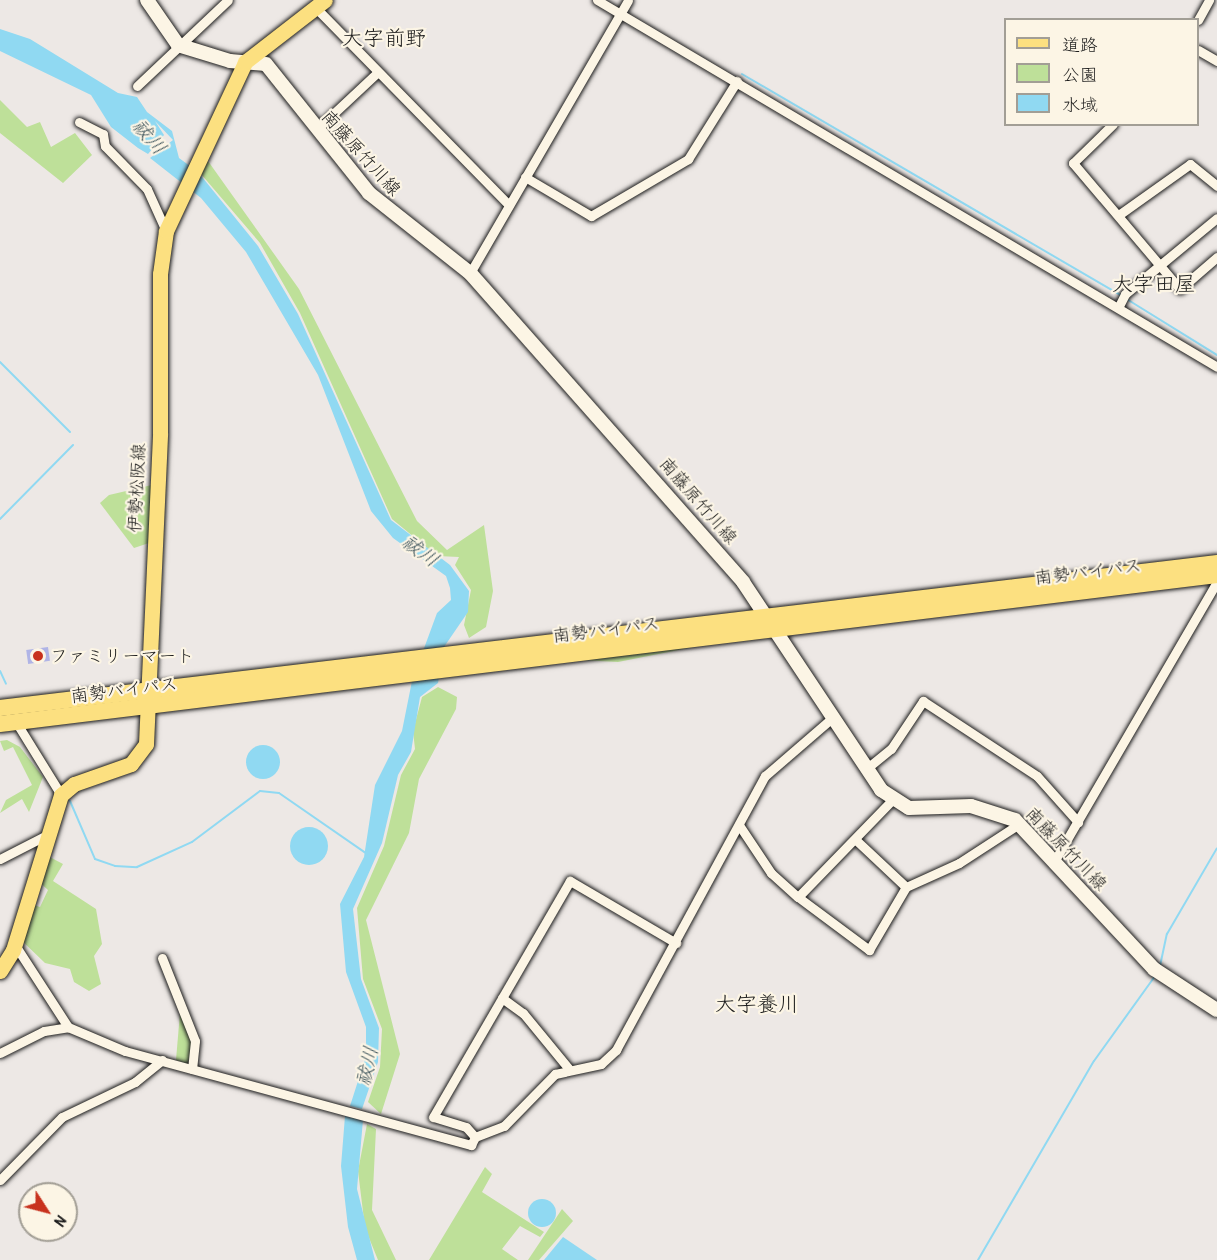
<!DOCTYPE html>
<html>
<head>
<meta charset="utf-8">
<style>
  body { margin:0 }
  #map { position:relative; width:1217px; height:1260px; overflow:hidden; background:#ede8e5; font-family:"Patrick Hand","Klee One",sans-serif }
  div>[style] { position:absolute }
  .green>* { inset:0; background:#bee099 }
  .water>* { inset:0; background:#90d9f2 }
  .round { border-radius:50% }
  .stream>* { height:2px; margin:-1px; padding:0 1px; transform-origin:1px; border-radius:1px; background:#90d9f2 }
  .building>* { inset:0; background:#b0b4e6; transform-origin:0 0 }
  .roads { filter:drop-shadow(0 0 2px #1c1c1c) drop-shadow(0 0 2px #1c1c1c) }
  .street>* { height:9px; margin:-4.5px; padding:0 4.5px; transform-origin:4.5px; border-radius:4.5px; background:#fcf5e5 }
  .secondary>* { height:14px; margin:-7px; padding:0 7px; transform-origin:7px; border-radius:7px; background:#fcf5e5 }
  .primary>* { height:15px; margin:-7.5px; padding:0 7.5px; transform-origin:7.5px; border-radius:7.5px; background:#fce080 }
  .highway>* { height:16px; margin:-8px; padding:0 8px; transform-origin:8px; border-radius:8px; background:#fce080 }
  .dots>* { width:16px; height:16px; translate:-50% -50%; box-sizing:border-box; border:3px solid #fcf5e5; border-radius:50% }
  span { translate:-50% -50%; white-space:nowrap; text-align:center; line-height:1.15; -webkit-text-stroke:4.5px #fcf5e5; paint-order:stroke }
  .street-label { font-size:18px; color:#1c1c1c }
  .poi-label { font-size:18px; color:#1c1c1c }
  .left { translate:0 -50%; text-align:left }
  .water-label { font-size:20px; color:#3f555c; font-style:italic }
  .quarter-label { font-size:21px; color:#1c1c1c }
  .legend { position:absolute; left:1004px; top:18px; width:195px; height:108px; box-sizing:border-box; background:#fcf5e5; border:2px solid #a29e95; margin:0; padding:8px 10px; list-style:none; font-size:18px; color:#1c1c1c }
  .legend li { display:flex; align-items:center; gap:12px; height:30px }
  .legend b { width:30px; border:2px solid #a29e95 }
  .north { position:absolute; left:18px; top:1182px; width:60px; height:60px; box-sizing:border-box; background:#fcf5e5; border:2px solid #a29e95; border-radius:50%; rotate:126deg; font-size:16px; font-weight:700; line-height:24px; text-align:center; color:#1c1c1c }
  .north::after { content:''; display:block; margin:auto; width:21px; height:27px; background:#c8321e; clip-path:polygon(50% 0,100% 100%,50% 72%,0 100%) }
</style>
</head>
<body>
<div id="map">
  <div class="green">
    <i style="clip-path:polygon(0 100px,27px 127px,40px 122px,51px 147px,75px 133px,92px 155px,63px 183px,0 133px)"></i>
    <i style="clip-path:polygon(208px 161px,299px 289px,417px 521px,447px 550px,484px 525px,493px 591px,486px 627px,469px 638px,464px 625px,471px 590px,455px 565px,459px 557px,437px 556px,392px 519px,300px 313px,260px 243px,201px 174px)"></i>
    <i style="clip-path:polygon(152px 485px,149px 543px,134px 548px,100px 503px,109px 495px)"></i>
    <i style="clip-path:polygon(694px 647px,618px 662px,580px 660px)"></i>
    <i style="clip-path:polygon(438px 687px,457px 697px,456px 709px,419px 779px,409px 833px,366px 920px,400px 1054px,381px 1114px,368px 1102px,380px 1067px,382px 1029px,363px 979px,357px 908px,384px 846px,401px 775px,415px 749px,413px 731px,422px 697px)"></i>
    <i style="clip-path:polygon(7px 740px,20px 747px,43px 777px,29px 812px,22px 799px,0 813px,6px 800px,32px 785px,13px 747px,4px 751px,0 741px)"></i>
    <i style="clip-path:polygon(44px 854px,63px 864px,53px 881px,96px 909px,102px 944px,94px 956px,101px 984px,89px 991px,74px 982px,70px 969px,45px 963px,19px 938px,28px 903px,40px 907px,48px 890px,36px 879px)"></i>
    <i style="clip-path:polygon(180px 1013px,192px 1042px,188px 1064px,176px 1060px)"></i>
    <i style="clip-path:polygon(367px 1124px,376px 1129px,372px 1210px,396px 1260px,378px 1260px,365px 1228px,358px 1171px)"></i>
    <i style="clip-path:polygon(485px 1167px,492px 1174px,482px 1192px,544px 1232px,540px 1237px,520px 1226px,502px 1249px,518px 1260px,429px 1260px)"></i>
    <i style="clip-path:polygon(562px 1209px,573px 1221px,539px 1260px,528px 1260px)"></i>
  </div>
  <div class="water">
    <i style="clip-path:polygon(0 29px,30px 39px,118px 93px,137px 97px,147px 112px,172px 131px,179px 158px,198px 172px,258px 246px,298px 314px,391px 520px,450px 565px,469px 591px,468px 612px,444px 647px,438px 683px,420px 697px,411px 752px,398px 775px,382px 843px,353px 909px,361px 979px,379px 1028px,378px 1062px,362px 1109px,350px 1106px,366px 1056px,366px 1027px,346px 972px,340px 904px,364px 857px,375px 785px,402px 731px,412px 681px,437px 613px,451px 600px,450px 588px,446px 576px,393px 538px,371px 511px,318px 375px,246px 252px,201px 198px,150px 158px,173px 140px,155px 121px,164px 135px,148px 154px,138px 148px,111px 127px,91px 95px,0 51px)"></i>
    <i class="round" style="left:246px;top:745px;width:34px;height:34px"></i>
    <i class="round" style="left:290px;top:827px;width:38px;height:38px"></i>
    <i style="clip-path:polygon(345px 1116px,363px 1120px,357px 1189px,375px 1260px,357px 1260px,348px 1227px,341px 1166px)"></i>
    <i class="round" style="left:528px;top:1199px;width:28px;height:28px"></i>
    <i style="clip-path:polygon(563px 1237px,597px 1260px,544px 1260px)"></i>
  </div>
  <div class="stream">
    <i style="left:742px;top:74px;width:438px;rotate:30.3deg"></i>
    <i style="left:1125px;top:298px;width:108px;rotate:31.8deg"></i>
    <i style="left:0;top:362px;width:99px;rotate:45deg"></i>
    <i style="left:0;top:519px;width:104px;rotate:-45.4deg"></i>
    <i style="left:0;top:671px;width:14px;rotate:65deg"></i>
    <i style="left:70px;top:801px;width:63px;rotate:66.7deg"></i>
    <i style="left:95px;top:859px;width:21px;rotate:19deg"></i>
    <i style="left:115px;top:866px;width:22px;rotate:3deg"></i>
    <i style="left:137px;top:867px;width:60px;rotate:-24.4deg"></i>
    <i style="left:192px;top:842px;width:85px;rotate:-36.9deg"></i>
    <i style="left:260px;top:791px;width:19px;rotate:6deg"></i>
    <i style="left:279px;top:793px;width:107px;rotate:34.7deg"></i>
    <i style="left:1160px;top:966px;width:33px;rotate:-78deg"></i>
    <i style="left:1167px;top:934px;width:99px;rotate:-59.8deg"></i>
    <i style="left:978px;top:1260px;width:230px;rotate:-59.8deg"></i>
    <i style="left:1094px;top:1061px;width:105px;rotate:-54.3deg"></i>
  </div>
  <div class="building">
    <i style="left:48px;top:647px;width:14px;height:22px;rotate:82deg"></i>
  </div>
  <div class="roads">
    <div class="street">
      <i style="left:597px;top:0;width:720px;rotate:30.62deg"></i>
      <i style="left:315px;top:7px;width:277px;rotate:45.6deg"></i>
      <i style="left:1198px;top:20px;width:23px;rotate:-61deg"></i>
      <i style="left:1198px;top:50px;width:22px;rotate:30deg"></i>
      <i style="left:137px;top:86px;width:125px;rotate:-43.4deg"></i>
      <i style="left:79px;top:122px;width:27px;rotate:27deg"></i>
      <i style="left:103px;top:134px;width:12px;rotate:81deg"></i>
      <i style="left:105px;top:146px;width:60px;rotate:45.7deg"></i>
      <i style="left:147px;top:189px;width:46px;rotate:65.7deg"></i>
      <i style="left:1113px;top:124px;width:56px;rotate:135.7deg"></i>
      <i style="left:1073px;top:163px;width:165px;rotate:49.7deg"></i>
      <i style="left:1180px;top:289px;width:49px;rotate:-40.9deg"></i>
      <i style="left:317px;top:129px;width:83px;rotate:-43.1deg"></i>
      <i style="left:525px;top:177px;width:77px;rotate:30.6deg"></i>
      <i style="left:591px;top:216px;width:113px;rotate:-30.4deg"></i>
      <i style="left:688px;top:159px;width:92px;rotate:-57.9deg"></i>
      <i style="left:1120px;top:214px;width:86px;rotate:-35.5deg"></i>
      <i style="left:1190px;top:164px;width:35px;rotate:39deg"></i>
      <i style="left:470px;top:273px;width:315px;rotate:-59.9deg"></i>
      <i style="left:1119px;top:306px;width:13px;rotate:-63deg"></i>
      <i style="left:1125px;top:294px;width:119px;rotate:-39.6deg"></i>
      <i style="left:16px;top:722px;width:86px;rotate:58.3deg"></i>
      <i style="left:866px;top:769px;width:32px;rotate:-39deg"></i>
      <i style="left:891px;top:749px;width:58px;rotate:-56.3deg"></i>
      <i style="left:923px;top:701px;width:136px;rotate:33.3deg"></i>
      <i style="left:1037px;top:776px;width:62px;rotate:48.3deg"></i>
      <i style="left:739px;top:825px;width:58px;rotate:56.3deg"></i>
      <i style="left:771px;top:873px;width:36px;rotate:42deg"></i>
      <i style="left:798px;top:897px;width:135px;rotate:-45.9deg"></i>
      <i style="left:857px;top:841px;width:67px;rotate:43.2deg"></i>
      <i style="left:0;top:859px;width:51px;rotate:-27.1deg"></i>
      <i style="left:1055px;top:860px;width:322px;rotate:-59.8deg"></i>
      <i style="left:798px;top:897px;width:89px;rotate:36.7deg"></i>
      <i style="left:869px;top:950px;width:73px;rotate:-59.6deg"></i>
      <i style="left:906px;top:887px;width:58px;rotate:-24.4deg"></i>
      <i style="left:959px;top:863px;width:72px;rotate:-33deg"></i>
      <i style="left:15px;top:945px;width:98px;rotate:57.1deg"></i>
      <i style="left:162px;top:958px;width:89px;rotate:68.3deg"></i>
      <i style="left:195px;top:1041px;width:28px;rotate:96deg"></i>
      <i style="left:502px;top:998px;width:26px;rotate:36deg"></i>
      <i style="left:523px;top:1013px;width:72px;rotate:50.6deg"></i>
      <i style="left:0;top:1053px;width:49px;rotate:-26.6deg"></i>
      <i style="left:44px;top:1031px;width:24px;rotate:-9deg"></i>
      <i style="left:68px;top:1027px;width:62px;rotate:22.8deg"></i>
      <i style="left:125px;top:1051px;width:359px;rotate:15.2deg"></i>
      <i style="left:471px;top:1145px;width:9px;rotate:-63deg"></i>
      <i style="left:475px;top:1137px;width:31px;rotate:-21deg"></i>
      <i style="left:504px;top:1126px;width:73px;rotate:-45.6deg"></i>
      <i style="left:555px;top:1074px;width:47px;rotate:-12.3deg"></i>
      <i style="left:601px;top:1064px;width:21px;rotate:-43deg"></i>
      <i style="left:616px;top:1050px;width:312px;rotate:-61.5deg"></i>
      <i style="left:765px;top:776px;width:89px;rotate:-40.9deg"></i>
      <i style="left:475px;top:1137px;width:13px;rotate:-132deg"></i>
      <i style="left:466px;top:1127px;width:34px;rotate:-163deg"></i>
      <i style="left:433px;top:1117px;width:273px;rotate:-59.9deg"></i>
      <i style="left:570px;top:881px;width:123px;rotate:30.3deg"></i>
      <i style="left:0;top:1180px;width:88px;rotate:-45.5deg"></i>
      <i style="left:62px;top:1117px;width:81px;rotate:-25.6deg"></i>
      <i style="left:135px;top:1082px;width:35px;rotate:-39deg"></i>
    </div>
    <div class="secondary">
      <i style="left:147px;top:0;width:55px;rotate:55.4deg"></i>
      <i style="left:178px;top:45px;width:54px;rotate:17.1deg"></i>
      <i style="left:230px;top:61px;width:36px;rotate:5deg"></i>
      <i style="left:266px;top:64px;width:165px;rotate:51.4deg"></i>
      <i style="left:369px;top:193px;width:129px;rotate:38.4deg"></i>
      <i style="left:470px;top:273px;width:412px;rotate:48.5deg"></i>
      <i style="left:743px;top:582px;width:250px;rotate:56.4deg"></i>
      <i style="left:881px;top:790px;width:33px;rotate:33deg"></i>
      <i style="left:909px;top:808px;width:62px;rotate:-1.8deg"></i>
      <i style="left:971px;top:806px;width:46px;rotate:17.7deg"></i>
      <i style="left:1015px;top:820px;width:204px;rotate:47deg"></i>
      <i style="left:1154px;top:969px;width:75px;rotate:33.1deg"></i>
    </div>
    <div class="primary">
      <i style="left:0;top:971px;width:25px;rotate:-58deg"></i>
      <i style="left:13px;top:950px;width:162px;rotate:-72.8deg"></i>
      <i style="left:61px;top:795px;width:17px;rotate:-40deg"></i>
      <i style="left:74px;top:784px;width:60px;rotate:-19.3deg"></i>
      <i style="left:131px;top:764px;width:25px;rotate:-53deg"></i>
      <i style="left:146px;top:744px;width:311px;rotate:-87.4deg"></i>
      <i style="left:160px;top:433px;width:159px;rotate:-90deg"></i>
      <i style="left:160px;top:274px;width:43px;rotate:-82.1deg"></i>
      <i style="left:166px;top:231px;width:187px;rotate:-64.9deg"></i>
      <i style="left:245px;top:62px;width:101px;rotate:-37.8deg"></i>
    </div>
    <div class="highway">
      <i style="left:0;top:708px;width:1226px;rotate:-6.79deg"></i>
      <i style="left:0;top:724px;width:1226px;rotate:-6.98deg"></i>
    </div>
  </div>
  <div class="dots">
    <i style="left:38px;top:656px;background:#c8321e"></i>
  </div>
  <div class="street-label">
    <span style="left:361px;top:153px;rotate:48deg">南藤原竹川線</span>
    <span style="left:137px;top:488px;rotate:-87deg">伊勢松阪線</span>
    <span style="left:698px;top:501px;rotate:49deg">南藤原竹川線</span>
    <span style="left:1088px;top:572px;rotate:-7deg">南勢バイパス</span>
    <span style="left:606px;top:630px;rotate:-7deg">南勢バイパス</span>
    <span style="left:124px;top:690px;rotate:-7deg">南勢バイパス</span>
    <span style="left:1066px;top:849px;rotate:46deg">南藤原竹川線</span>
  </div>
  <div class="poi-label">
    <span class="left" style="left:50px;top:656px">ファミリーマート</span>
  </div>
  <div class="water-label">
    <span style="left:150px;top:136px;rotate:49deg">祓川</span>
    <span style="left:421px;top:550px;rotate:36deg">祓川</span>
    <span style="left:366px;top:1066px;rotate:-77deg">祓川</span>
  </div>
  <div class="quarter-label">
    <span style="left:384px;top:38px">大字前野</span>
    <span style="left:1154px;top:284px">大字田屋</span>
    <span style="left:757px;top:1004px">大字養川</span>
  </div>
  <ul class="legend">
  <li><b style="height:8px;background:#fce080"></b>道路</li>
  <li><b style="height:16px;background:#bee099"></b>公園</li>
  <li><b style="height:16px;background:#90d9f2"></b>水域</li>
  </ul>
  <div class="north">N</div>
</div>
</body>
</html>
